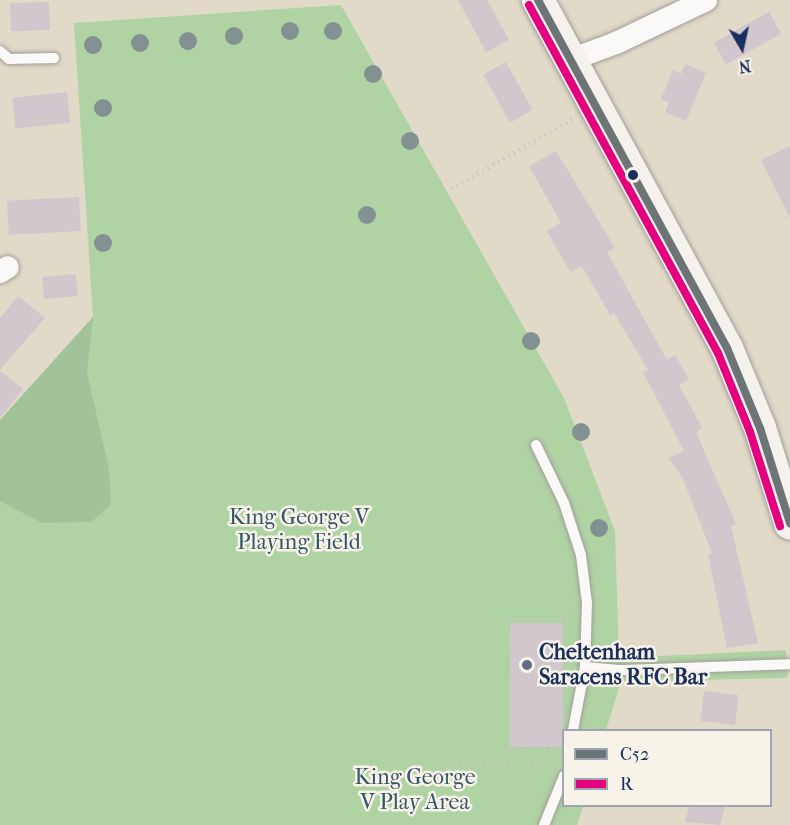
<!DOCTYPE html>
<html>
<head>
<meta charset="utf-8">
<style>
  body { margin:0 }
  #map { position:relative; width:790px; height:825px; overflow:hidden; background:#e2dac8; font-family:"IM FELL French Canon",serif }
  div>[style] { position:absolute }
  .green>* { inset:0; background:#b0d3a4 }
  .forest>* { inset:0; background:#a2c39a }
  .building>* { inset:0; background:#d1c7cc; transform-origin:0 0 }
  .path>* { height:4px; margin-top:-2px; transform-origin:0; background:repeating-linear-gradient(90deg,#c9c9c8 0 1.5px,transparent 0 6px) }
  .roads { filter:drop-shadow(0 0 2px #a2a09b) drop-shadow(0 0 2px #a2a09b) }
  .lane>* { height:10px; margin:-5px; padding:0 5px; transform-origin:5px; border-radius:5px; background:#fbf9f7 }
  .street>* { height:22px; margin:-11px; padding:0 11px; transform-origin:11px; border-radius:11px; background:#fbf9f7 }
  .secondary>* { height:32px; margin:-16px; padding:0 16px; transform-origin:16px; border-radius:16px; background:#f5f1ed }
  .bus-1>* { height:8px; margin:-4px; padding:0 4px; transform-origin:4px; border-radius:4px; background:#6c7476 }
  .bus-2>* { height:8px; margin:-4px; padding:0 4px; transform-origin:4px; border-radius:4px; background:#e5007d }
  .trees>* { width:18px; height:18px; margin:-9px; border-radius:50%; background:#839193 }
  .dots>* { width:16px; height:16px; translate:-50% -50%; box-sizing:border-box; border:3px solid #f7f3e8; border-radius:50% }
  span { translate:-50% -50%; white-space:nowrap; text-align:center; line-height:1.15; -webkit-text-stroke:5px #f7f3e8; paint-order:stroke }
  .park-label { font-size:22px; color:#365668 }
  .poi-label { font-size:22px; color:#1b2f5e; font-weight:700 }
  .left { translate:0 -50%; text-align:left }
  .legend { position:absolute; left:562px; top:729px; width:210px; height:78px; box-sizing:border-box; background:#f7f3e8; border:2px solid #9fa5b1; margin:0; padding:8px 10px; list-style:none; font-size:18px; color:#1b2f5e }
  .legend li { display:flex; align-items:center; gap:12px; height:30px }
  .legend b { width:30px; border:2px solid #9fa5b1 }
  .north { position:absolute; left:712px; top:18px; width:60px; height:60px; -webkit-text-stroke:4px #f7f3e8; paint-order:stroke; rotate:171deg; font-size:16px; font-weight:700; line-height:24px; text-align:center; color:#1b2f5e }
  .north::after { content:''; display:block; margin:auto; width:21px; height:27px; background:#1b2f5e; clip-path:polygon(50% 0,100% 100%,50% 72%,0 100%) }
</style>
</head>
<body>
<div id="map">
  <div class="green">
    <i style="clip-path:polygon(341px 5px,564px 398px,615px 531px,619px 658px,786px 650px,788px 678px,621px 682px,606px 730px,564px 730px,564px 806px,583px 806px,577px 825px,0 825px,0 420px,93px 317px,74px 23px)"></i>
  </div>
  <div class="forest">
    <i style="clip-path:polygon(93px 317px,87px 373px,109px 469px,111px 505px,91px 522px,42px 523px,0 501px,0 420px)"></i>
  </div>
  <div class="building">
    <i style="clip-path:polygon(458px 0,487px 0,509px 40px,486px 52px)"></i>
    <i style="left:49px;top:2px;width:28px;height:39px;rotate:88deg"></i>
    <i style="left:769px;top:12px;width:25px;height:63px;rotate:61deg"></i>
    <i style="left:506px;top:62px;width:55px;height:26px;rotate:61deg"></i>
    <i style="clip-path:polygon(685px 64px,706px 73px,686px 121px,665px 112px,669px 103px,661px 99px,673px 70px,681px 74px)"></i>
    <i style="left:67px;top:92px;width:31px;height:55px;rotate:84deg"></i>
    <i style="clip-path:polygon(790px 146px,790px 218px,761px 160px)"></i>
    <i style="clip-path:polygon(556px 151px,615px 248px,607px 252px,667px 360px,675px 355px,689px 379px,679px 385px,702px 428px,696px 432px,736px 524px,731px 526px,758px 643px,727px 648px,708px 554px,712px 553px,683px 479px,669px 458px,684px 451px,643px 372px,648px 370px,614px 313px,610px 315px,582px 266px,570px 272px,547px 231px,561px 223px,529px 166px)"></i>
    <i style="left:79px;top:197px;width:34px;height:72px;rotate:87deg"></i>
    <i style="left:76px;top:274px;width:22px;height:34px;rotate:85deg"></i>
    <i style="clip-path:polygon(18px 296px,45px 318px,0 370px,0 318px)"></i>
    <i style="clip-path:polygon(0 371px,23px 389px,0 418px)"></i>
    <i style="left:510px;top:623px;width:53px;height:124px"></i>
    <i style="left:704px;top:691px;width:35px;height:30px;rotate:7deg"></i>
    <i style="clip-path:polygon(689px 806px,725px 806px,720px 825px,685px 822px)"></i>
  </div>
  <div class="path">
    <i style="left:446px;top:192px;width:146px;rotate:-29.9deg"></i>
    <i style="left:564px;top:751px;width:56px;rotate:179deg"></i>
    <i style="left:508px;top:752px;width:71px;rotate:-90deg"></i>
    <i style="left:508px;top:681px;width:9px"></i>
    <i style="left:517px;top:681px;width:31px;rotate:-90deg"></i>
    <i style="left:517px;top:650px;width:10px;rotate:180deg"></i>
    <i style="left:507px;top:650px;width:30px;rotate:-92deg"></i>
    <i style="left:506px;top:620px;width:65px"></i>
    <i style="left:448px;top:770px;width:6px;rotate:-72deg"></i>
    <i style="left:450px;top:764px;width:101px;rotate:0.6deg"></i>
  </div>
  <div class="roads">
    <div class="lane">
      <i style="left:0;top:51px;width:12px;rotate:42deg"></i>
      <i style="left:9px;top:59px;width:45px;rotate:-1.3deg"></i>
      <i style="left:536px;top:445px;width:64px;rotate:64.2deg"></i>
      <i style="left:564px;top:503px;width:55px;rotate:71.9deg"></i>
      <i style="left:581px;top:555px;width:48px;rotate:82.9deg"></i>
      <i style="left:587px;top:603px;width:64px;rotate:91.8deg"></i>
      <i style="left:585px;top:667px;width:64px;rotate:100.8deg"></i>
      <i style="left:585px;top:667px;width:37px;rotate:5deg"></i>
      <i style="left:622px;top:670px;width:168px;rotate:-2deg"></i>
      <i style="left:544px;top:825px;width:53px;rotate:-67.8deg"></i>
    </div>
    <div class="street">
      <i style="left:570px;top:60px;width:49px;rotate:-20.3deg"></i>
      <i style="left:616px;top:43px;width:100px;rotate:-25.5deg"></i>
      <i style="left:0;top:272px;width:9px;rotate:-32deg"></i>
    </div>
    <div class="secondary">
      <i style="left:538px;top:0;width:396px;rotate:61.5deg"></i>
      <i style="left:727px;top:348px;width:87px;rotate:67.6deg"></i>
      <i style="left:760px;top:428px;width:100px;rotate:72.5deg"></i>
    </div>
  </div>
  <div class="bus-1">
    <i style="left:538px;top:0;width:396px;rotate:61.5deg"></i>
    <i style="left:727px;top:348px;width:87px;rotate:67.6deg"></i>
    <i style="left:760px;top:428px;width:100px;rotate:72.5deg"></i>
  </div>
  <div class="bus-2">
    <i style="left:529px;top:5px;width:396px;rotate:61.5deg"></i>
    <i style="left:718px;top:353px;width:85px;rotate:67.9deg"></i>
    <i style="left:750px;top:432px;width:99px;rotate:72.3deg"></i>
  </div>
  <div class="trees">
    <i style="left:290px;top:31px"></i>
    <i style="left:333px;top:31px"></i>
    <i style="left:234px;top:36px"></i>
    <i style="left:188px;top:41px"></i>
    <i style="left:140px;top:43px"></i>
    <i style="left:93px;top:45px"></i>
    <i style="left:373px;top:74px"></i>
    <i style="left:103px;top:108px"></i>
    <i style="left:410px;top:141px"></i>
    <i style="left:367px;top:215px"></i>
    <i style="left:103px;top:243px"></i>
    <i style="left:531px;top:341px"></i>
    <i style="left:581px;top:432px"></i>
    <i style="left:599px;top:528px"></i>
  </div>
  <div class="dots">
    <i style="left:633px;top:175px;background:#1b2f5e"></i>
    <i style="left:527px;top:665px;background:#616b83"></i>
  </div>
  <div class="park-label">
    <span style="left:299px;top:530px">King George V<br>Playing Field</span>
    <span style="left:415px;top:790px">King George<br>V Play Area</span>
  </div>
  <div class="poi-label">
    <span class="left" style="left:539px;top:665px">Cheltenham<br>Saracens RFC Bar</span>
  </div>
  <ul class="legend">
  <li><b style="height:8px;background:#6c7476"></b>C52</li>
  <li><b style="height:8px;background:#e5007d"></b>R</li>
  </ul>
  <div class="north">N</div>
</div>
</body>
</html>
